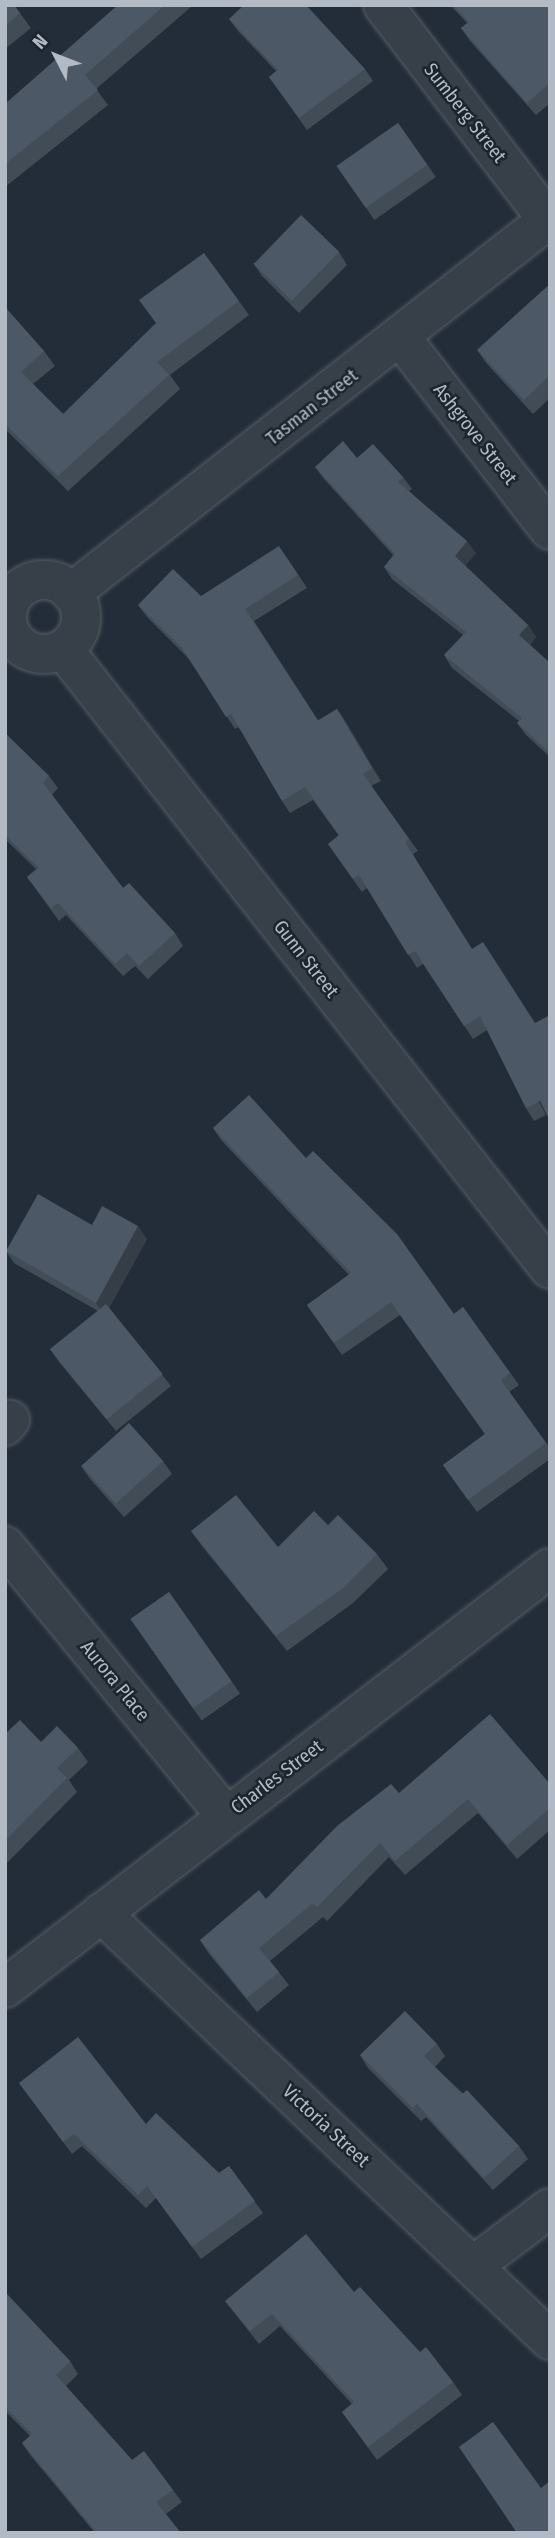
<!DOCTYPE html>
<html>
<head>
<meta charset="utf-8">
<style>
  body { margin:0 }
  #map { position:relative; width:555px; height:2538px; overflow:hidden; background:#232d39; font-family:"Fira Sans Condensed",sans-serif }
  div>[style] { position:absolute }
  .roads { filter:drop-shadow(0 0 2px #555d67) drop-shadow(0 0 2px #555d67) }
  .minor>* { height:38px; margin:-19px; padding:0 19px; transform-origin:19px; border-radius:19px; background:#373f49 }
  .minor>.ring { margin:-19px; padding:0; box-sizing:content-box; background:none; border:38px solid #373f49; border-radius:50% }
  .wall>* { inset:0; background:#414c57; transform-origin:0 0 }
  .shaded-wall>* { inset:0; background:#353e47 }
  .building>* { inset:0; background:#4c5865; transform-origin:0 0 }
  span { translate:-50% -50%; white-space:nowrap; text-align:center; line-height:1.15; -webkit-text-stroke:5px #1c242e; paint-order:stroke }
  .street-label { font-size:19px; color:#b2bac5 }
  .frame { position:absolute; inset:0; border:7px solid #b2bac5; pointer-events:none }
  .north { position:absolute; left:21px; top:21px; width:70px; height:70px; -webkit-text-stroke:5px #1c242e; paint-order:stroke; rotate:312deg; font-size:19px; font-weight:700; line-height:28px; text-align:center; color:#b2bac5 }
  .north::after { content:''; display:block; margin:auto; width:24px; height:32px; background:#b2bac5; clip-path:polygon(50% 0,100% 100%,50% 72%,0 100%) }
</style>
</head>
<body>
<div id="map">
  <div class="roads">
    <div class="minor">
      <i style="left:383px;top:5px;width:271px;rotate:52.5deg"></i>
      <i style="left:401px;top:338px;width:243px;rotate:52.2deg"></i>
      <i class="ring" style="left:7px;top:580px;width:36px;height:36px"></i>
      <i style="left:71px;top:593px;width:608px;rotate:-38.06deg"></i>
      <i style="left:63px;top:649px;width:788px;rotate:51.85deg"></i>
      <i style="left:5px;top:1426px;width:8px;rotate:-50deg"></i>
      <i style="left:5px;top:1546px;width:349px;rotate:50.7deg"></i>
      <i style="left:101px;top:1913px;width:620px;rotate:43.56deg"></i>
      <i style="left:5px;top:1988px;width:688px;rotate:-37.62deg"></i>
      <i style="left:473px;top:2266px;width:96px;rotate:-37deg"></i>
    </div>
  </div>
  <div class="wall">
    <i style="clip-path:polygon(5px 5px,20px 13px,31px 28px,5px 49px)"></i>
    <i style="clip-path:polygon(118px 5px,189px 5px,191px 7px,96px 89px,108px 105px,5px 187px,5px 104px)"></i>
    <i style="clip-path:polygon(450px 5px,550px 5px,550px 103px,536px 115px,470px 41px,461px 28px,467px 23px)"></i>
    <i style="clip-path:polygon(229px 19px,365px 69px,373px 81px,307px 130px,269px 77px,276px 71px,238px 31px)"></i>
    <i style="left:398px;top:123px;width:66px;height:75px;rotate:55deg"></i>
    <i style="clip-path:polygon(339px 252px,347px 265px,299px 313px,262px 276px,253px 263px)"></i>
    <i style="clip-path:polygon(550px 284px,550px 398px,533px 414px,487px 364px,477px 350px)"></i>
    <i style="clip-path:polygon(239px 301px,249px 315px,170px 375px,180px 389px,68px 491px,5px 429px,5px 307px,44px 351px,55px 366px,33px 384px,63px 414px)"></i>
    <i style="clip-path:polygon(357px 458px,403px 477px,412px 489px,409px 491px,476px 553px,465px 566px,528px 625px,536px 637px,530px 645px,550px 663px,550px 757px,526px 735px,517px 723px,519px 721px,452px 668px,444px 655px,463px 635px,392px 579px,384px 567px,393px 555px,324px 479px,315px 467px)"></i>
    <i style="clip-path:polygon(288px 559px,307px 588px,254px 621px,318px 720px,337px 709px,346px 722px,381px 781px,371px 786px,418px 851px,413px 854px,546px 1115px,534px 1121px,526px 1108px,487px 1030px,473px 1039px,423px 964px,417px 968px,367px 888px,362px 892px,328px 844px,339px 836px,313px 800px,290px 813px,282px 801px,239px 727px,235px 729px,189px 659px,147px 617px,138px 605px,201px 596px)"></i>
    <i style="clip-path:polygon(5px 733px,49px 776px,58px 788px,52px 795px,123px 888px,175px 933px,183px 946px,148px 979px,135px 966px,123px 976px,66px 915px,59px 921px,27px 877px,36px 869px,5px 839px)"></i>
    <i style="clip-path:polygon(213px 1128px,306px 1158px,454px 1314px,463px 1307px,519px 1385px,509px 1392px,550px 1448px,550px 1459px,477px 1512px,443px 1465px,485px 1434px,400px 1315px,342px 1355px,307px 1305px,349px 1275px,221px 1140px)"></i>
    <i style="clip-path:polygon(92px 1225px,147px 1239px,109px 1308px,171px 1386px,116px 1431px,59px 1362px,50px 1349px,98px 1311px,14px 1263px,6px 1251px)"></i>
    <i style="clip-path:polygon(163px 1461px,172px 1474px,124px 1517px,90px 1479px,81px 1466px)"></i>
    <i style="clip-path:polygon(328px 1525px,377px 1554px,388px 1569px,353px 1603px,287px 1651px,202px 1546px,191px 1531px,278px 1547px)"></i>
    <i style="left:169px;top:1592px;width:124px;height:47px;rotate:55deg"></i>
    <i style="clip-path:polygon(5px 1734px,41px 1742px,78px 1748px,88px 1762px,69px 1780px,77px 1792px,5px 1865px)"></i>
    <i style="clip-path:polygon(550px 1784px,550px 1830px,517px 1859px,478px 1813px,405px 1875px,389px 1857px,327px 1921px,323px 1917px,270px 1961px,289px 1985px,257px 2012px,209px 1954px,200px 1940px,266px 1899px,399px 1793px)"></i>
    <i style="clip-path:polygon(437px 2044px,445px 2056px,435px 2067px,519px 2146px,528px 2159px,493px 2190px,426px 2117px,421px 2121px,368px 2068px,360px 2055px)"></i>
    <i style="clip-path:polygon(19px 2083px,146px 2124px,219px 2173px,229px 2166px,263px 2213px,201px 2259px,156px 2198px,146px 2208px,82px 2146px,72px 2154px)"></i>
    <i style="clip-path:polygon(5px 2292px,70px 2361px,78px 2374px,66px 2386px,132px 2460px,173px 2490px,182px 2502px,166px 2514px,181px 2533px,95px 2533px,31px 2456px,22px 2443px,30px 2436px,5px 2411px)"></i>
    <i style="clip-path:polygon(354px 2292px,453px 2382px,462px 2395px,377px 2460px,342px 2412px,352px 2404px,280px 2326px,259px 2344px,225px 2301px)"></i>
  </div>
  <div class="shaded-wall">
    <i style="clip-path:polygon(467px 541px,476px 553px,463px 568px,455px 556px)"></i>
    <i style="clip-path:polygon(528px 625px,536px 637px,527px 647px,519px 635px)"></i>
    <i style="clip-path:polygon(337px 709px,346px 722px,381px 781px,372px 768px)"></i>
    <i style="clip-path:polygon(138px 1226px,147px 1239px,105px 1315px,96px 1303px)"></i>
  </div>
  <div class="building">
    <i style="clip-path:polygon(5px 5px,14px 5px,20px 13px,5px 26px)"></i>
    <i style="clip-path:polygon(118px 5px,165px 5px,85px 75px,98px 90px,5px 164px,5px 104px)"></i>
    <i style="clip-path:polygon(244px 5px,306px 5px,365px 69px,299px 118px,269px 77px,278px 70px,229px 19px)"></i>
    <i style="clip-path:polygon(453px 5px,550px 5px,550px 83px,527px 103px,461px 28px,469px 22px)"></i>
    <i style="left:398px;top:123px;width:51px;height:75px;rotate:55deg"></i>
    <i style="left:301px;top:215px;width:53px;height:68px;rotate:44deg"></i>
    <i style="clip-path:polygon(204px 253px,239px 301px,157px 362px,169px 375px,58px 476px,5px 424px,5px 307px,44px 351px,21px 372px,63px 414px,156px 323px,139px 300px)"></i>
    <i style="clip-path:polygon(550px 284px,550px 375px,524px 400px,477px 350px)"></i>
    <i style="clip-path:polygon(343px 441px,357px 458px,373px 444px,403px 477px,398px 482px,467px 541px,455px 556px,528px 625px,519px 635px,550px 663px,550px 753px,517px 723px,522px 718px,444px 655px,466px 632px,384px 567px,395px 554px,315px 467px)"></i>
    <i style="clip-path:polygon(279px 546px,298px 575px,245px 609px,318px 721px,337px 709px,372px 768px,363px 774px,409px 839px,405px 842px,472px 949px,483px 942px,535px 1023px,550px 1015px,550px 1121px,540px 1101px,526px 1108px,480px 1016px,464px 1026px,415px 951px,408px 955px,359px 875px,353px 879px,328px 844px,339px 835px,305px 787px,282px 801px,231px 714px,226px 717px,182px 648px,138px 605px,173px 569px,201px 596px)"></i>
    <i style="clip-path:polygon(5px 733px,49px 776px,43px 783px,123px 888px,129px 883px,175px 933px,139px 966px,127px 953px,115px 964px,58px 903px,51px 908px,27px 877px,39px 868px,5px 835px)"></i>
    <i style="clip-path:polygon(249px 1095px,306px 1158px,313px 1151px,397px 1234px,454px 1314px,463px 1307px,510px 1373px,501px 1380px,546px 1443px,468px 1500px,443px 1465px,485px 1434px,391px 1302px,334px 1343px,307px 1305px,351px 1273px,213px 1128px)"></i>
    <i style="clip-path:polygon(38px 1194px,92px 1225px,102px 1206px,138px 1226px,96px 1303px,6px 1251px)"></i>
    <i style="left:106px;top:1304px;width:90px;height:72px;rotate:51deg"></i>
    <i style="left:129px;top:1423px;width:51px;height:64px;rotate:48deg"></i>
    <i style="clip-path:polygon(236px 1495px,278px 1547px,314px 1511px,328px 1525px,338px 1515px,377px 1554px,343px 1588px,276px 1636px,191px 1531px)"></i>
    <i style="left:169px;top:1592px;width:109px;height:47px;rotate:55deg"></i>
    <i style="clip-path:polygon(490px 1714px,550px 1784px,550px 1808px,507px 1845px,468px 1799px,395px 1861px,380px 1843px,317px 1907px,313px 1903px,259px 1948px,279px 1972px,247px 1998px,200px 1940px,259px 1890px,266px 1899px,337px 1826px,391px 1784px,399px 1793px)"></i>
    <i style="clip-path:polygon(20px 1720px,41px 1742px,57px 1726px,78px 1748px,57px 1768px,67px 1778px,5px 1841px,5px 1734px)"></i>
    <i style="clip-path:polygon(405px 2011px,437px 2044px,424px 2056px,462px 2094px,467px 2090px,519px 2146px,484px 2178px,417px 2104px,413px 2108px,360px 2055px)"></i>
    <i style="clip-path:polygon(78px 2037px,146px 2124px,156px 2113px,219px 2173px,229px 2166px,255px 2201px,192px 2247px,147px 2186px,138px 2195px,74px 2134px,63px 2142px,19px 2083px)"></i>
    <i style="clip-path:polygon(306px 2234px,354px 2292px,360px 2287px,420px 2352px,426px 2347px,453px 2382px,368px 2447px,342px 2412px,354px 2402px,272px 2314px,250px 2331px,225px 2301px)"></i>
    <i style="clip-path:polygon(5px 2292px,70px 2361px,56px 2375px,132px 2460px,144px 2451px,173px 2490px,156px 2502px,181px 2533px,97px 2533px,22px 2443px,32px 2434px,5px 2407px)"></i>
    <i style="clip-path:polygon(493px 2422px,541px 2488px,550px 2481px,550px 2533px,517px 2533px,459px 2447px)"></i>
  </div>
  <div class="street-label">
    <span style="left:465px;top:113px;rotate:52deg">Sumberg Street</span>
    <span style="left:312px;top:407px;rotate:-38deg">Tasman Street</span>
    <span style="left:475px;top:434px;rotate:52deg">Ashgrove Street</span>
    <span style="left:306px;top:959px;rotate:52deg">Gunn Street</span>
    <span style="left:115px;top:1681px;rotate:51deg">Aurora Place</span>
    <span style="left:277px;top:1777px;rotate:-37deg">Charles Street</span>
    <span style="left:326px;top:2126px;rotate:43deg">Victoria Street</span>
  </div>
  <div class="frame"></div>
  <div class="north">N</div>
</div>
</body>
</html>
